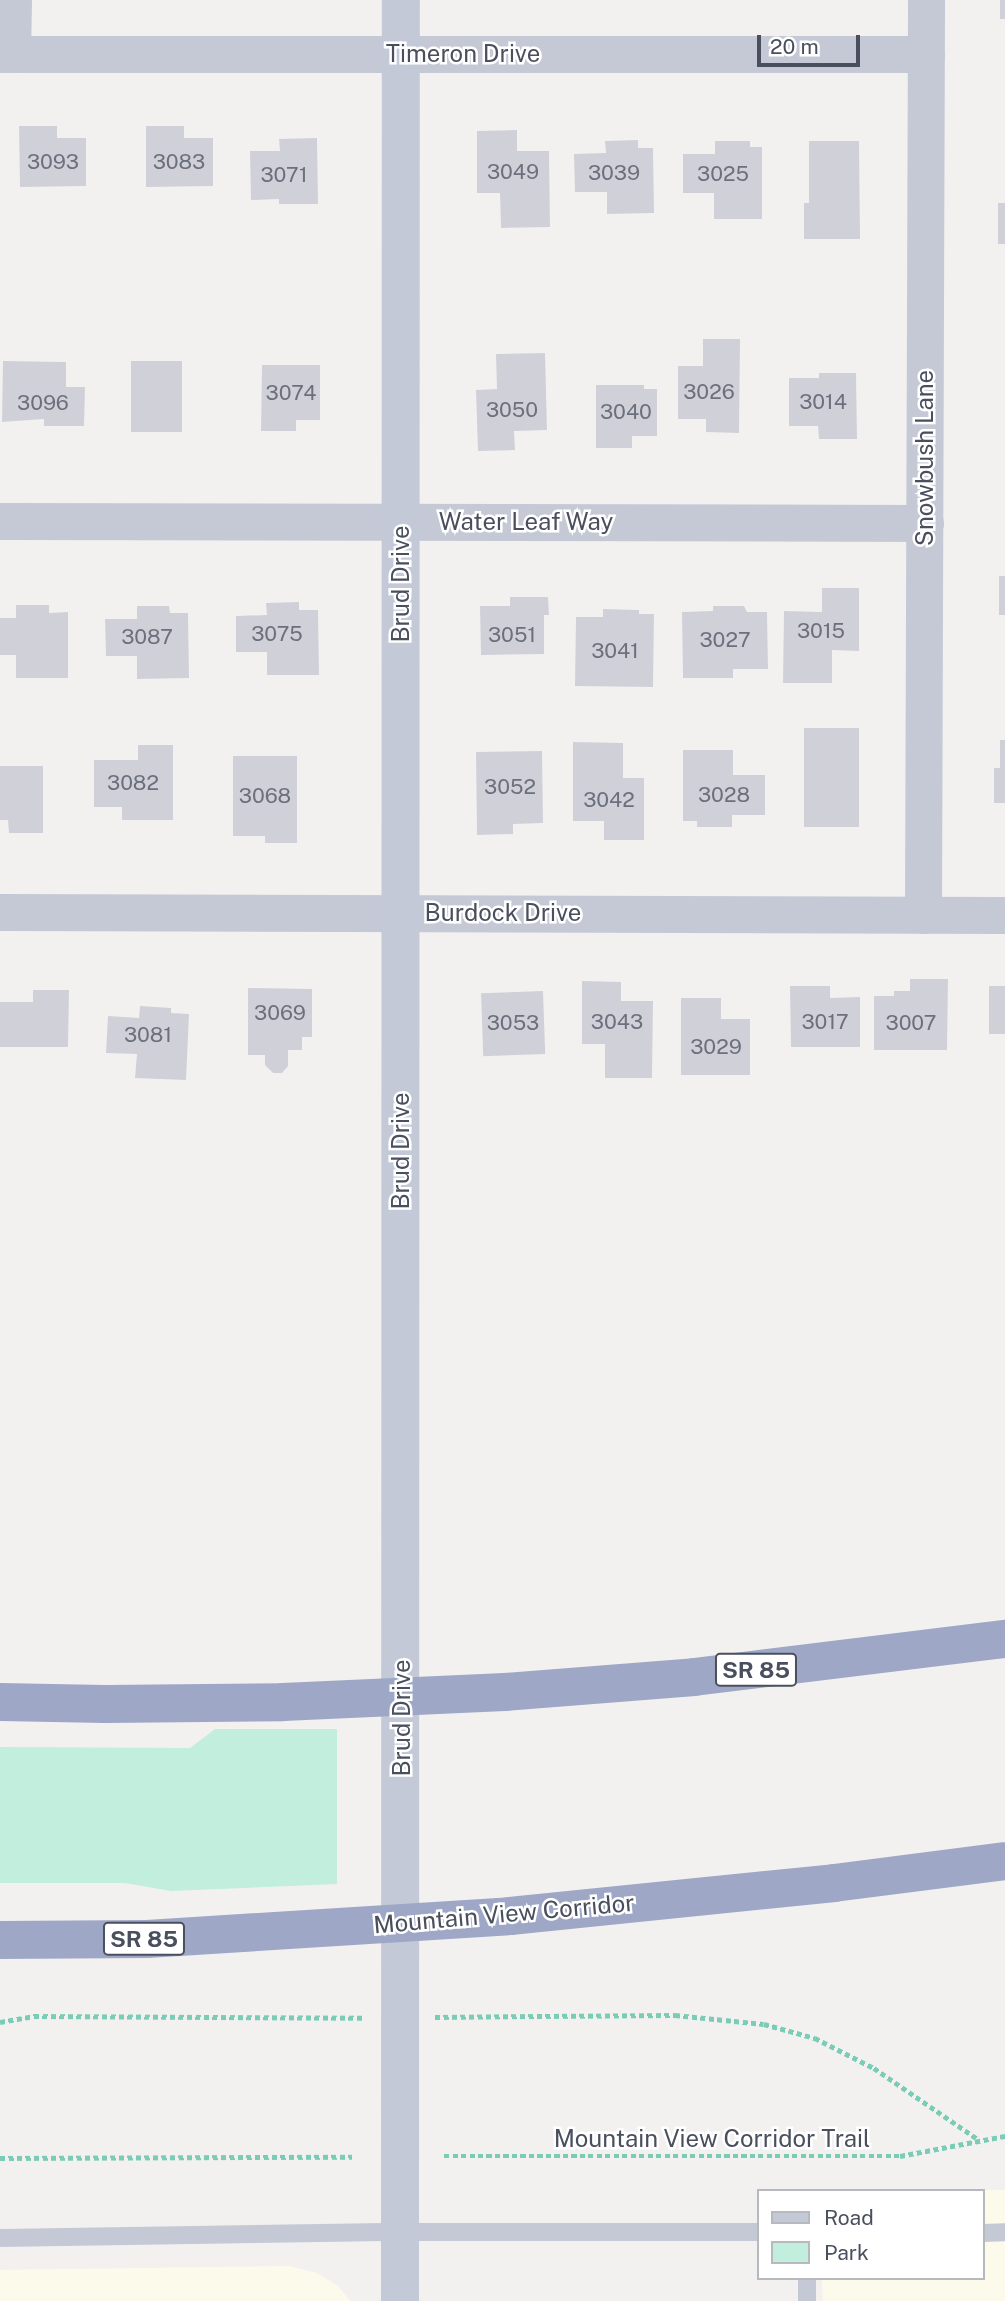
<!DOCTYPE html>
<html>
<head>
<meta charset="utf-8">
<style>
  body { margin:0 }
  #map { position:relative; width:1005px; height:2301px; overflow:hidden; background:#f3f1f0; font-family:"Public Sans",sans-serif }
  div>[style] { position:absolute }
  .commercial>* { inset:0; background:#fcfbeb }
  .green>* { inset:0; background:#c1eedd }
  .building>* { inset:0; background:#d0d1d8; transform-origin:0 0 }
  .path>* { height:4.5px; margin-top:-2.25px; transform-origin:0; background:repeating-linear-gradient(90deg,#7accb6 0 5px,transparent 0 8.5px) }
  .service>* { height:18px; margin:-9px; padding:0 9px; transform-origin:9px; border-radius:9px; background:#c5c9d5 }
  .minor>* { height:37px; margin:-18.5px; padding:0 18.5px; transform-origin:18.5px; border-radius:18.5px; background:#c5c9d5 }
  .secondary>* { height:38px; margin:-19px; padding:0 19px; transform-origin:19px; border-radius:19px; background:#c4c9d8 }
  .trunk>* { height:38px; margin:-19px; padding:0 19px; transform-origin:19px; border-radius:19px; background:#9ea8c6 }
  span { translate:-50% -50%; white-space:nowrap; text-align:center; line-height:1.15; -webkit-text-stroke:5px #fff; paint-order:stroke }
  .number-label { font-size:21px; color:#6b707c }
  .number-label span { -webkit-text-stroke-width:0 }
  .shield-label span { padding:2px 5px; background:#fff; border:2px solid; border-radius:5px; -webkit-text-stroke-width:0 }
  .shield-label { font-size:23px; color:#494f5d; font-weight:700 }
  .street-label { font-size:24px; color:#494f5d }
  .legend { position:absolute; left:757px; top:2189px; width:228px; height:91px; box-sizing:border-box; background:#fff; border:2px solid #b6b9be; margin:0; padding:9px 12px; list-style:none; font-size:21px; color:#494f5d }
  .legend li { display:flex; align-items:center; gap:14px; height:35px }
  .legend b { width:35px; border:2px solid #b6b9be }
  .scale { position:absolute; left:757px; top:35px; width:103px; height:32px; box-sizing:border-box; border:4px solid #494f5d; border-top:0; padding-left:9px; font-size:21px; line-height:24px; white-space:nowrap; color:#494f5d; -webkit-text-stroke:5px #fff; paint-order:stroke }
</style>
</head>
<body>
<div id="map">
  <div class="commercial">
    <i style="clip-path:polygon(1005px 2190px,1005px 2301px,823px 2301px,822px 2278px,982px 2278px,982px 2191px,866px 2191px)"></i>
    <i style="clip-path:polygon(289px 2266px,317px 2273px,338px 2286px,350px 2301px,0 2301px,0 2270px)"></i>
  </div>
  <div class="green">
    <i style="clip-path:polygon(215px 1729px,337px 1729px,337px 1884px,171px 1891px,125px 1883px,0 1883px,0 1747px,190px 1748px)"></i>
  </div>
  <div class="building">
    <i style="left:1000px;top:0;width:5px;height:19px"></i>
    <i style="clip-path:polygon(19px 126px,57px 126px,57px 138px,86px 138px,86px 186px,20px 187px)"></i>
    <i style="clip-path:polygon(146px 126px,184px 126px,184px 138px,213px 138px,213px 186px,146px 187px)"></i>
    <i style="clip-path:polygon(517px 130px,517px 151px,549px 151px,550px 227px,501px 228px,500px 193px,477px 193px,477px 131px)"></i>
    <i style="clip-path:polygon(317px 138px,318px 204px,279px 204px,279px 199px,251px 200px,250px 151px,280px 151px,279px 139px)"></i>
    <i style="clip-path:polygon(638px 140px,638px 148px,653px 148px,654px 213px,607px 214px,607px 192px,575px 192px,574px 154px,606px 153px,605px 141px)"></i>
    <i style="clip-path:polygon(715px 141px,750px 141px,750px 147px,762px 147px,762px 219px,714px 219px,714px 193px,683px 193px,683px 154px,715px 154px)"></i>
    <i style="clip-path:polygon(809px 141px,859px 141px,860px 239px,804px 239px,804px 203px,809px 203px)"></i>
    <i style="left:998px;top:203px;width:7px;height:41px"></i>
    <i style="clip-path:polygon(703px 339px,740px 339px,739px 433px,706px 432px,706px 419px,678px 419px,678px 366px,703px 366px)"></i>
    <i style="clip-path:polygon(545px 353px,547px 430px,514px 431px,515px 450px,478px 451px,476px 390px,497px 389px,496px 354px)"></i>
    <i style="clip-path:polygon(3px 361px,66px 362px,66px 387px,85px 387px,84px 426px,44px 426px,44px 419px,2px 422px)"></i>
    <i style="left:131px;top:361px;width:51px;height:71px"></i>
    <i style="clip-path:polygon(262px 365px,320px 365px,320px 420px,296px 420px,296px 431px,261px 431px)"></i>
    <i style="clip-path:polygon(819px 373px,856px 373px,857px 439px,819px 439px,818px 426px,789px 426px,789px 378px,819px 378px)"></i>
    <i style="clip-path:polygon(596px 385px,644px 385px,644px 389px,657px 389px,657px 436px,632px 436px,632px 448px,596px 448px)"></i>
    <i style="left:1005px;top:576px;width:39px;height:6px;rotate:90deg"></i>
    <i style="clip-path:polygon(822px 588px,859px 588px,859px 651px,832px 650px,832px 683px,783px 683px,784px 611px,822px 612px)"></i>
    <i style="clip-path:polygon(510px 597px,548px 597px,549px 615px,544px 615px,544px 654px,481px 655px,480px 606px,510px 606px)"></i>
    <i style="clip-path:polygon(299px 602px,299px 610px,318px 610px,319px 675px,267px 675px,267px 652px,236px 652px,236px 616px,267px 615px,266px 603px)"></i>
    <i style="clip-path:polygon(16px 605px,49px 605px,49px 613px,68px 612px,68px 678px,16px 678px,16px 655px,0 655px,0 618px,16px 618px)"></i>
    <i style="clip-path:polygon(137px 606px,169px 606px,170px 613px,188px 613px,189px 678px,137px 679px,137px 656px,106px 656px,105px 619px,137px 619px)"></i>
    <i style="clip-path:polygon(713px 606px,744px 606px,747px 612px,767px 612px,768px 669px,733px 669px,733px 678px,683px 678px,682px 612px,713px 611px)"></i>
    <i style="clip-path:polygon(603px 609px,639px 610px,639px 614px,654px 614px,653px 687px,575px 686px,576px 617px,603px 617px)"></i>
    <i style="left:804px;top:728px;width:55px;height:99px"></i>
    <i style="clip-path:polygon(1000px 740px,1005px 740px,1005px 803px,994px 803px,994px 768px,1000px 768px)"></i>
    <i style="clip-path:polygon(573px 742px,623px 743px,623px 778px,644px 778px,644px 840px,604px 840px,604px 821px,573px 821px)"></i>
    <i style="clip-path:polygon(138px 745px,173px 745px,173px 820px,122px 820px,122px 807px,94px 807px,94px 760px,138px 760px)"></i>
    <i style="clip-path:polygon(683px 750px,733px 750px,733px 775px,765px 775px,765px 815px,732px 815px,732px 827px,697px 827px,697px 821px,683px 821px)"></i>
    <i style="clip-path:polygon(542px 751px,543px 823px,513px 824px,513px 834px,477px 835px,476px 752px)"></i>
    <i style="clip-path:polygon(233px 756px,297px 756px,297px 843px,265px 843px,265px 836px,233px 836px)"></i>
    <i style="clip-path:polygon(0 766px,43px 766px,43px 833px,9px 833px,8px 820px,0 820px)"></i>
    <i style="clip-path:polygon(910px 979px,948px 979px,947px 1050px,874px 1050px,874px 996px,894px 996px,894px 991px,910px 991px)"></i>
    <i style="clip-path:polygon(582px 981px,621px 982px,621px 1001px,653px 1001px,652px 1078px,605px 1078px,605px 1044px,582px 1044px)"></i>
    <i style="clip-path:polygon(790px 986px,830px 986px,830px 998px,860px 997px,860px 1047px,791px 1047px)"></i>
    <i style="left:989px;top:986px;width:16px;height:48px"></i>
    <i style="clip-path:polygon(248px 988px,312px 989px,312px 1037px,302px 1037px,302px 1050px,288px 1050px,288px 1066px,282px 1073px,273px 1073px,265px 1065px,265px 1055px,248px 1055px)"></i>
    <i style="clip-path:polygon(33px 990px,69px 990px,68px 1047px,0 1047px,0 1002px,33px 1002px)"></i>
    <i style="left:543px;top:991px;width:63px;height:62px;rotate:88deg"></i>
    <i style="clip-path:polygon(681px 998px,721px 998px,721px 1019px,750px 1019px,750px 1075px,681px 1075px)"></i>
    <i style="clip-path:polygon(140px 1006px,171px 1008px,171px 1013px,189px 1014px,186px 1080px,135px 1078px,137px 1054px,106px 1053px,108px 1016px,139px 1018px)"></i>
  </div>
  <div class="path">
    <i style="left:435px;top:2017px;width:240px;rotate:-0.5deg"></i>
    <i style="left:675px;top:2015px;width:89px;rotate:5.8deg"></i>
    <i style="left:764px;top:2024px;width:53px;rotate:15.4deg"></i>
    <i style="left:815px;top:2038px;width:66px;rotate:27deg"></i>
    <i style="left:874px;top:2068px;width:127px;rotate:34.4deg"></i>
    <i style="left:0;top:2022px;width:35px;rotate:-10deg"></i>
    <i style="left:34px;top:2016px;width:329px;rotate:0.3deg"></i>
    <i style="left:444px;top:2156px;width:456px"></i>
    <i style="left:900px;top:2156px;width:107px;rotate:-10.8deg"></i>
    <i style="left:0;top:2158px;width:352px;rotate:-0.2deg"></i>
  </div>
  <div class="service">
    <i style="left:982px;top:2233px;width:23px;rotate:-2deg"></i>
    <i style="left:0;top:2238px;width:402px;rotate:-0.9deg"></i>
    <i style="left:402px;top:2232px;width:356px"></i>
    <i style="left:807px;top:2278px;width:23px;rotate:90deg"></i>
  </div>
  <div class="minor">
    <i style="left:0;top:54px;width:926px"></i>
    <i style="left:12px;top:54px;width:54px;rotate:-88.9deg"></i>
    <i style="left:0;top:521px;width:925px;rotate:0.12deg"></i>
    <i style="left:0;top:912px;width:1005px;rotate:0.17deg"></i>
    <i style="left:923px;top:915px;width:915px;rotate:-89.81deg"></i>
  </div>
  <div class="secondary">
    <i style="left:400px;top:2301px;width:2301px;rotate:-89.98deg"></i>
  </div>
  <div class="trunk">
    <i style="left:0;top:1702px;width:105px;rotate:1.1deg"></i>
    <i style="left:105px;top:1704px;width:178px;rotate:-0.6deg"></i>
    <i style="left:283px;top:1702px;width:222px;rotate:-2.6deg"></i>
    <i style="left:505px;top:1692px;width:190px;rotate:-4.5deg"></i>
    <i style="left:694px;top:1677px;width:313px;rotate:-7deg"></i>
    <i style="left:0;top:1940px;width:147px;rotate:-0.4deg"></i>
    <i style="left:147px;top:1939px;width:364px;rotate:-3.6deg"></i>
    <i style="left:510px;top:1916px;width:326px;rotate:-5.8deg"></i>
    <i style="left:834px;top:1883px;width:172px;rotate:-7.3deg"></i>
  </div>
  <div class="number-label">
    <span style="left:53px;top:162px">3093</span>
    <span style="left:179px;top:162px">3083</span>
    <span style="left:513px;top:172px">3049</span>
    <span style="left:614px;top:173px">3039</span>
    <span style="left:723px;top:174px">3025</span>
    <span style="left:284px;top:175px">3071</span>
    <span style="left:709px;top:392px">3026</span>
    <span style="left:291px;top:393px">3074</span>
    <span style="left:823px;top:402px">3014</span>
    <span style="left:43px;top:403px">3096</span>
    <span style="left:512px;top:410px">3050</span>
    <span style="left:626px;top:412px">3040</span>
    <span style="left:821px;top:631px">3015</span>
    <span style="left:277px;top:634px">3075</span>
    <span style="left:512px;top:635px">3051</span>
    <span style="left:147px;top:637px">3087</span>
    <span style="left:725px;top:640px">3027</span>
    <span style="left:615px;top:651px">3041</span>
    <span style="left:133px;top:783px">3082</span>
    <span style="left:510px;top:787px">3052</span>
    <span style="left:724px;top:795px">3028</span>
    <span style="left:265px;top:796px">3068</span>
    <span style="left:609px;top:800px">3042</span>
    <span style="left:280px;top:1013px">3069</span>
    <span style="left:617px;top:1022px">3043</span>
    <span style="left:825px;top:1022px">3017</span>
    <span style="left:513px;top:1023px">3053</span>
    <span style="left:911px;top:1023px">3007</span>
    <span style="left:148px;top:1035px">3081</span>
    <span style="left:716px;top:1047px">3029</span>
  </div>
  <div class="shield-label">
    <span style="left:756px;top:1670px">SR 85</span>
    <span style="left:144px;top:1939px">SR 85</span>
  </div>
  <div class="street-label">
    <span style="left:463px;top:54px">Timeron Drive</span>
    <span style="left:925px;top:458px;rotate:-90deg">Snowbush Lane</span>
    <span style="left:526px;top:522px">Water Leaf Way</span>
    <span style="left:401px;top:584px;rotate:-90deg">Brud Drive</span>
    <span style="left:503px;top:913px">Burdock Drive</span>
    <span style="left:401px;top:1151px;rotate:-90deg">Brud Drive</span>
    <span style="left:402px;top:1718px;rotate:-90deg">Brud Drive</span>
    <span style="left:504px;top:1914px;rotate:-5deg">Mountain View Corridor</span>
    <span style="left:712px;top:2139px">Mountain View Corridor Trail</span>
  </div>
  <ul class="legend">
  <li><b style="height:9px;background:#c4c9d8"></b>Road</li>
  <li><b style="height:19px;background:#c1eedd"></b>Park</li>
  </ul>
  <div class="scale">20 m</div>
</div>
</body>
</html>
